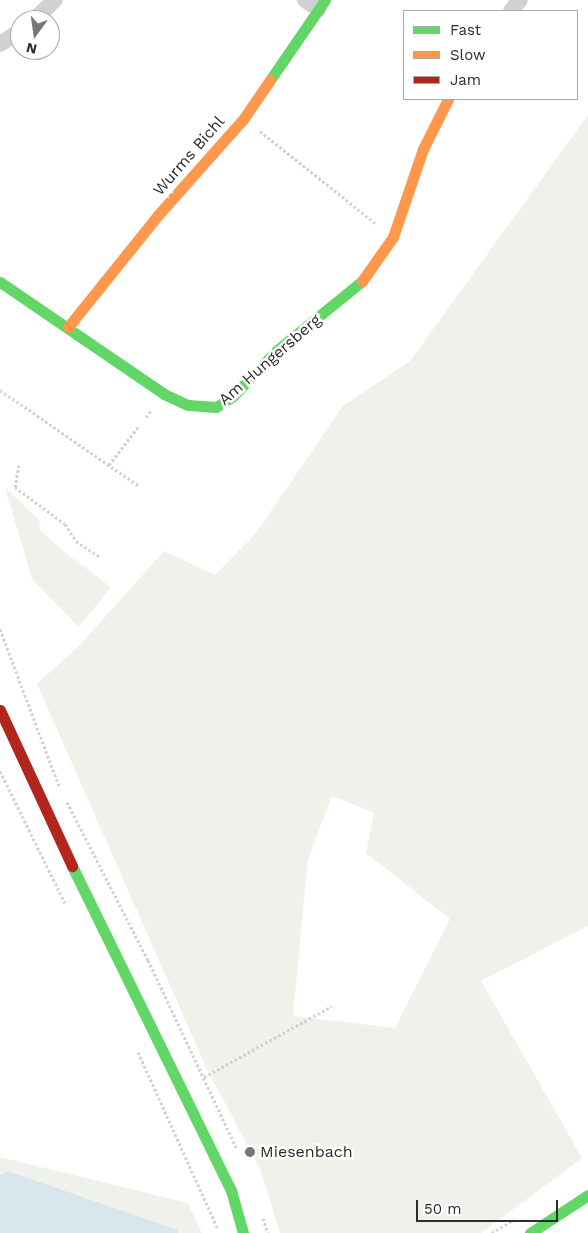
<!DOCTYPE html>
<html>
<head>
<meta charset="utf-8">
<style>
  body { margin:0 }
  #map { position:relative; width:588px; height:1233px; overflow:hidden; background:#fff; font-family:"Work Sans",sans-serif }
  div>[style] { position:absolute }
  .green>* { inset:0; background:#eff2eb }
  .water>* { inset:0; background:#d9e6ee }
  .path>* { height:3px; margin-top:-1.5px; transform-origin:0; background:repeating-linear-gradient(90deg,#d1d1d1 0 2.5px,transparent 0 5px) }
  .street>* { height:16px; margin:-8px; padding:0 8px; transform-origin:8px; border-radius:8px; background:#d1d1d1 }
  .fast>* { height:11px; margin:-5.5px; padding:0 5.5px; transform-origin:5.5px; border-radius:5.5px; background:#63d668 }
  .slow>* { height:11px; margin:-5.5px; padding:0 5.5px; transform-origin:5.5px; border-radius:5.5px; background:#ff974d }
  .jam>* { height:11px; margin:-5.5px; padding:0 5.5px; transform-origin:5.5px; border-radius:5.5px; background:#b3261e }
  .dots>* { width:14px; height:14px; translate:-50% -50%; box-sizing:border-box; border:2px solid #fff; border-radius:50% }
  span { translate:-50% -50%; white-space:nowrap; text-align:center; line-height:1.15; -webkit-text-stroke:5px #fff; paint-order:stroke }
  .street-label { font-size:16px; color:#2c2c2c }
  .poi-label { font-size:16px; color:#2c2c2c }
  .left { translate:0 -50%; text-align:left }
  .legend { position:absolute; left:403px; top:10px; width:175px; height:90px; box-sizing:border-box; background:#fff; border:1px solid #ababab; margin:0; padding:6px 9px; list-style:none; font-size:15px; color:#2c2c2c }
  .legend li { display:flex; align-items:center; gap:10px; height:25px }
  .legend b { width:25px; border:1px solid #ababab }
  .north { position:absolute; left:10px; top:10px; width:50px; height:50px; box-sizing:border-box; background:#fff; border:1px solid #ababab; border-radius:50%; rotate:194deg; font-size:14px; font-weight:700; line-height:20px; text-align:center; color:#2c2c2c }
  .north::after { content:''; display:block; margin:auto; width:18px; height:22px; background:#767676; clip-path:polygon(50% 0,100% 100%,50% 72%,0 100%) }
  .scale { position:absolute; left:416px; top:1200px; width:142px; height:22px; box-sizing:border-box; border:2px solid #2c2c2c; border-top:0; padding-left:6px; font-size:15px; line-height:18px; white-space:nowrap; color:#2c2c2c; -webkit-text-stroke:4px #fff; paint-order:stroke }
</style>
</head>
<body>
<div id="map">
  <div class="green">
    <i style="clip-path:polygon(evenodd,588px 115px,588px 926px,481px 981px,582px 1158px,481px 1233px,280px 1233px,260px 1169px,206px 1067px,37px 684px,81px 644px,164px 551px,215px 575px,256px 533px,343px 406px,410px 361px,588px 115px,332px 796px,374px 813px,366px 853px,450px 919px,395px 1028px,293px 1016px,308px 859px,332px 796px)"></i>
    <i style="clip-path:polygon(5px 487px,40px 521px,39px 529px,64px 552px,111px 587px,79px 627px,32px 579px)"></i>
    <i style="clip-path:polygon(0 1157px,188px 1203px,202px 1233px,178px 1233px,177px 1230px,8px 1171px,0 1175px)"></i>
  </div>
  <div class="water">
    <i style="clip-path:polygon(8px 1171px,178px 1230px,178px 1233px,0 1233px,0 1175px)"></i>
  </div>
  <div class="path">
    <i style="left:260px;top:131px;width:149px;rotate:38.7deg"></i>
    <i style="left:0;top:390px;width:169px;rotate:34.6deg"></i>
    <i style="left:146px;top:417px;width:10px;rotate:-53deg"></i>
    <i style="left:19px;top:465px;width:22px;rotate:100deg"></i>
    <i style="left:15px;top:487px;width:62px;rotate:36.5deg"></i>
    <i style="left:65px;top:524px;width:20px;rotate:57deg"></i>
    <i style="left:76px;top:541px;width:30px;rotate:34deg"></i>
    <i style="left:109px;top:465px;width:48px;rotate:-52.7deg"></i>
    <i style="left:0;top:629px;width:168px;rotate:69.4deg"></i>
    <i style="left:0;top:771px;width:147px;rotate:63.8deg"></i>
    <i style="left:67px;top:802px;width:178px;rotate:62.9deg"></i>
    <i style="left:148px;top:960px;width:207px;rotate:64.8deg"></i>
    <i style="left:138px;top:1052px;width:194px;rotate:65.7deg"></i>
    <i style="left:204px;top:1077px;width:146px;rotate:-29deg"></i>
    <i style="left:263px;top:1218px;width:16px;rotate:72deg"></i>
    <i style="left:492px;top:1233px;width:26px;rotate:-32deg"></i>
  </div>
  <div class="street">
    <i style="left:305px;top:0;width:16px;rotate:35deg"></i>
    <i style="left:511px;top:11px;width:14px;rotate:-51deg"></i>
    <i style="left:34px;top:20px;width:29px;rotate:-44deg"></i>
    <i style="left:0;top:44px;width:24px;rotate:-33deg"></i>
  </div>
  <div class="fast">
    <i style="left:270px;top:80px;width:97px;rotate:-55.5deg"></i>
    <i style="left:0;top:282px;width:199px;rotate:34.3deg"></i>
    <i style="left:164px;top:394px;width:26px;rotate:25deg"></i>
    <i style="left:188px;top:405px;width:28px;rotate:4deg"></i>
    <i style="left:216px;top:407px;width:20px;rotate:-33deg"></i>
    <i style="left:233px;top:396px;width:62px;rotate:-46.3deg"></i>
    <i style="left:276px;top:351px;width:111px;rotate:-39.1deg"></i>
    <i style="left:72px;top:866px;width:361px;rotate:63.9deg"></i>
    <i style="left:231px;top:1190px;width:45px;rotate:74.4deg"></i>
    <i style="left:530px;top:1233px;width:69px;rotate:-33.2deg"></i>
  </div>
  <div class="slow">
    <i style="left:362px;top:281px;width:54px;rotate:-54.8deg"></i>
    <i style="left:393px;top:237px;width:93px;rotate:-71.2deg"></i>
    <i style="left:423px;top:149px;width:56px;rotate:-63.4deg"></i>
    <i style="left:68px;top:327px;width:144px;rotate:-51.2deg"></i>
    <i style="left:158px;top:215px;width:130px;rotate:-48.4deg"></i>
    <i style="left:244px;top:118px;width:46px;rotate:-55.6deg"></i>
  </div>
  <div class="jam">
    <i style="left:0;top:710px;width:172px;rotate:65.2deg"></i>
  </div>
  <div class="dots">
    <i style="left:250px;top:1152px;background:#767676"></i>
  </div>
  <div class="street-label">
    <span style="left:189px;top:156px;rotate:-49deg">Wurms Bichl</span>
    <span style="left:270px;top:360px;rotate:-41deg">Am Hungersberg</span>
  </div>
  <div class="poi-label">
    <span class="left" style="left:260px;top:1152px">Miesenbach</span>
  </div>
  <ul class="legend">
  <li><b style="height:6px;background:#63d668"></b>Fast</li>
  <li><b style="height:6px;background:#ff974d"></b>Slow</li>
  <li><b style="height:6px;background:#b3261e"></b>Jam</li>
  </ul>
  <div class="north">N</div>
  <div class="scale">50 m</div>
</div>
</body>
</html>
